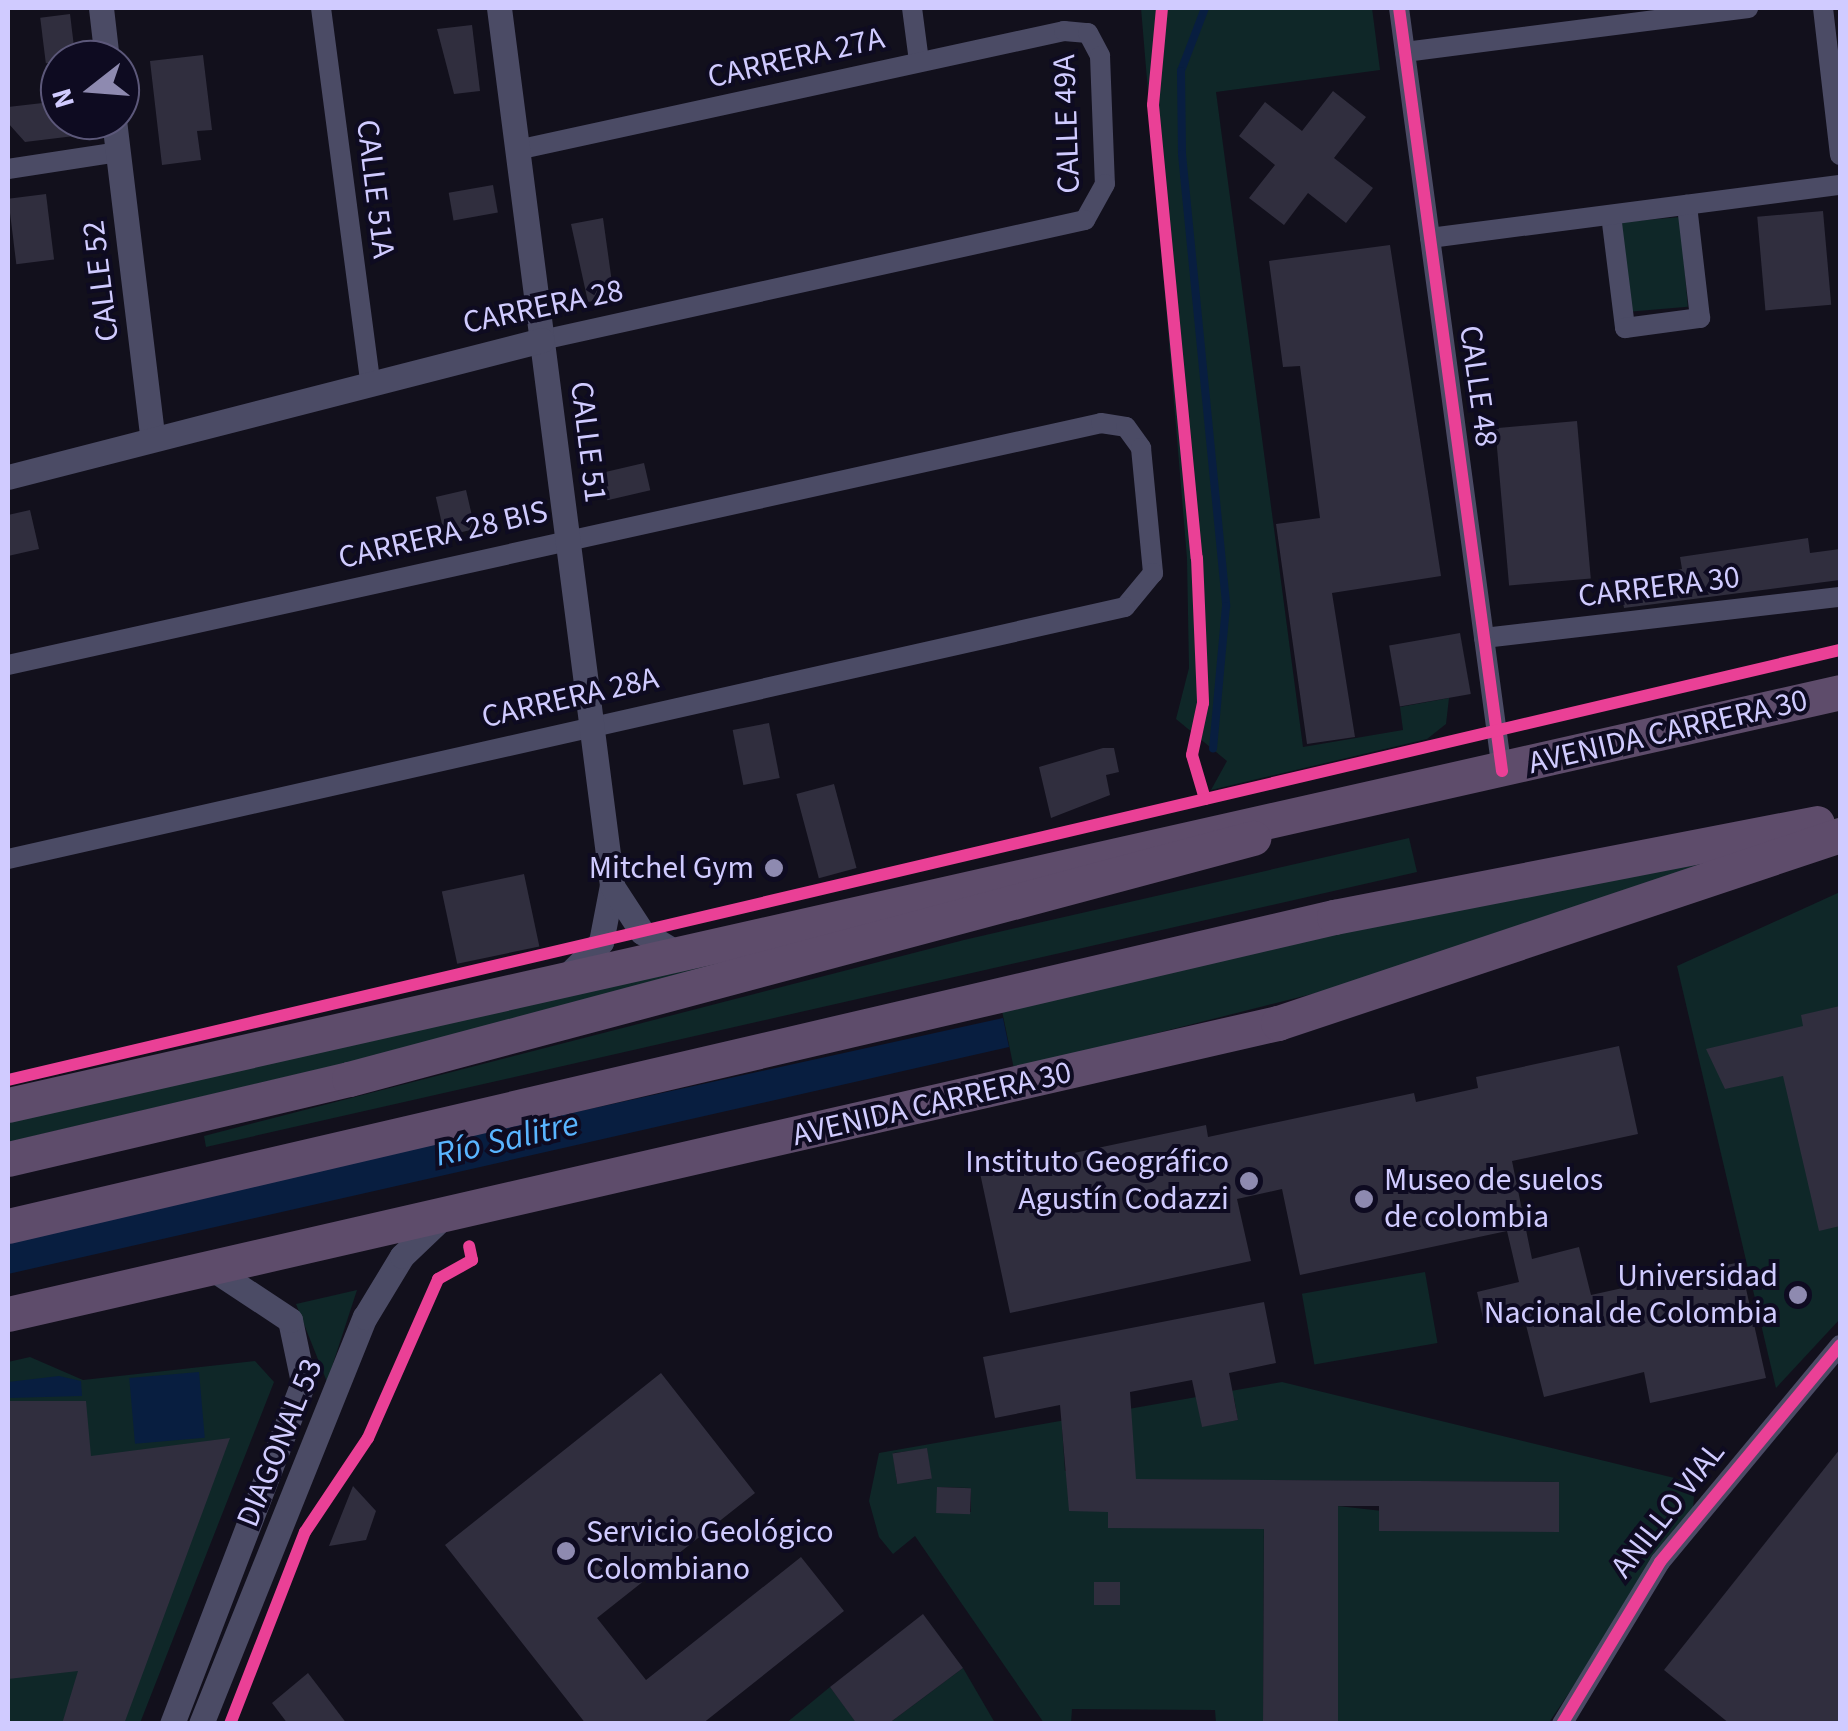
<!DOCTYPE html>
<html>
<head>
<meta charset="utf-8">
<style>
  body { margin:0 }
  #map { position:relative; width:1848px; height:1731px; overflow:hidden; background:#12101c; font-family:"Source Sans 3",sans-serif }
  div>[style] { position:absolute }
  .green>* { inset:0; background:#0f2728; transform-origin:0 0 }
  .water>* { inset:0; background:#081e40; transform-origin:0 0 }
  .stream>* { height:8px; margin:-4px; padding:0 4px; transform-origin:4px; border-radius:4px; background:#081e40 }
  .building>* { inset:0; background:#302e3e; transform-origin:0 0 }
  .minor>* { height:20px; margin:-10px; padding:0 10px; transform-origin:10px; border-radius:10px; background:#4b4b65 }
  .tertiary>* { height:25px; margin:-12.5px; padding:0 12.5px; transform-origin:12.5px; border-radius:12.5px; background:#4b4b65 }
  .trunk>* { height:35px; margin:-17.5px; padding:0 17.5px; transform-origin:17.5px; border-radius:17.5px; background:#5e4c6b }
  .cycleway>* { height:12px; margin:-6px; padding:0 6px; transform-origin:6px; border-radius:6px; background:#ea4096 }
  .dots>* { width:28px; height:28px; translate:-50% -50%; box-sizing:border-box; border:5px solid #0e0b21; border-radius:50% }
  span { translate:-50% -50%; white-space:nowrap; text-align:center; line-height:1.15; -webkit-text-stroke:8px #0e0b21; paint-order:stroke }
  .street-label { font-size:32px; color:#d0cbff }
  .poi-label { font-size:32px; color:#d0cbff }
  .right { translate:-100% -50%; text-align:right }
  .left { translate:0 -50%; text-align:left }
  .water-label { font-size:35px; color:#59b5ff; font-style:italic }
  .frame { position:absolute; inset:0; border:10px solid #d0cbff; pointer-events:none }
  .north { position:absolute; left:40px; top:40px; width:100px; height:100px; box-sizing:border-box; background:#0e0b21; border:2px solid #5c587a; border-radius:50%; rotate:253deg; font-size:28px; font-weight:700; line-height:40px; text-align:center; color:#d0cbff }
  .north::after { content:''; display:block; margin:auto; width:35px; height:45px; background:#8e8ab0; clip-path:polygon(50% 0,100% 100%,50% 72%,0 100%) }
</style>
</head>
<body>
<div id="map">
  <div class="green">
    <i style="clip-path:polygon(1141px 8px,1372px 8px,1380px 70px,1216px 92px,1303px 747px,1403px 730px,1400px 707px,1449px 698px,1446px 724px,1427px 739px,1211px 790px,1227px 761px,1176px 719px,1189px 668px,1187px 558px)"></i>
    <i style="left:1680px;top:217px;width:90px;height:62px;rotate:85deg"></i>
    <i style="clip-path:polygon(1409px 838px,1417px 872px,206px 1147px,204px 1136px,964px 940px)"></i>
    <i style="clip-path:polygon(1780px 842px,1336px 988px,1014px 1069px,1001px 1006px,1248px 946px)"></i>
    <i style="clip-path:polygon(1840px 892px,1840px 1319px,1776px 1388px,1677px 966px)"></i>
    <i style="clip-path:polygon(811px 937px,594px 1005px,8px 1142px,8px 1119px)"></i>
    <i style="left:1425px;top:1272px;width:72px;height:125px;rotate:80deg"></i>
    <i style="clip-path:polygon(357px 1290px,327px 1382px,296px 1304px)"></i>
    <i style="clip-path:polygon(30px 1357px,83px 1380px,255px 1361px,274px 1382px,140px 1723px,8px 1723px,8px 1362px)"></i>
    <i style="clip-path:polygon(evenodd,1282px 1382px,1695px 1483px,1693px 1509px,1548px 1724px,1338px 1723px,1338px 1506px,1559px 1531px,1559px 1482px,1070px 1479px,1070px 1511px,1264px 1503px,1263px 1724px,1216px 1723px,1215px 1710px,1072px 1709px,1071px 1723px,1044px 1723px,915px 1536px,893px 1554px,879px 1537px,869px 1501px,879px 1453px,1282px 1382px,1234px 1398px,1238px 1420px,1202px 1426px,1198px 1404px,1234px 1398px,1282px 1382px,1062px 1427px,1134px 1466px,1065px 1471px,1062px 1427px,1282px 1382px,927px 1449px,931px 1479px,897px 1483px,893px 1453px,927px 1449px,1282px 1382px,938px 1487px,971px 1488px,971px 1512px,937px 1513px,938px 1487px)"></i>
    <i style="clip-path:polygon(963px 1668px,995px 1723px,888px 1724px)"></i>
    <i style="clip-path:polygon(830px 1687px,857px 1723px,785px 1724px)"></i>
  </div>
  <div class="water">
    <i style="clip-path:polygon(1003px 1018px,1009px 1047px,8px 1274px,8px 1237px)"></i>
    <i style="left:199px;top:1372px;width:66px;height:70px;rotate:85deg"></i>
    <i style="clip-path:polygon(59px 1376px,81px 1381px,82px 1396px,8px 1398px,8px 1382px)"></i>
  </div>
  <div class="stream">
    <i style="left:1205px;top:8px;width:67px;rotate:110.9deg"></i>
    <i style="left:1181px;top:71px;width:83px;rotate:89.3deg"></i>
    <i style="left:1182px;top:154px;width:454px;rotate:84.4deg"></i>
    <i style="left:1226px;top:606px;width:143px;rotate:95.2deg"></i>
  </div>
  <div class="building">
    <i style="left:70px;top:14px;width:46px;height:30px;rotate:83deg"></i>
    <i style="clip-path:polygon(472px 25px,480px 91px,454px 94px,437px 29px)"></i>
    <i style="clip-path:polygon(203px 55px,212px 130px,197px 131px,201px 160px,162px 165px,150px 61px)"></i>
    <i style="clip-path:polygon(1333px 91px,1366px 117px,1334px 158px,1373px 188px,1346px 223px,1308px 193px,1284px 225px,1249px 198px,1275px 165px,1239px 136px,1265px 102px,1302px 131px)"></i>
    <i style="clip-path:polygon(60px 101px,60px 120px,98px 120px,99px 133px,25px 142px,8px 123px,8px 107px)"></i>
    <i style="left:493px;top:185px;width:28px;height:45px;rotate:80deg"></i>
    <i style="left:46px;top:194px;width:66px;height:38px;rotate:83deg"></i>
    <i style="left:1823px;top:211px;width:94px;height:66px;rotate:85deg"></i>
    <i style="clip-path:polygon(603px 218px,614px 297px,588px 302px,571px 224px)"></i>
    <i style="clip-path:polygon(1390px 245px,1441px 576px,1332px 593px,1355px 737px,1307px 744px,1276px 524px,1320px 518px,1300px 366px,1283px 367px,1269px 261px)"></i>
    <i style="left:1577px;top:421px;width:158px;height:82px;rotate:85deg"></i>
    <i style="left:644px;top:463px;width:28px;height:44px;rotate:77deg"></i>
    <i style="left:466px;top:490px;width:40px;height:31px;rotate:77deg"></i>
    <i style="clip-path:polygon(30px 510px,39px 549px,8px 556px,8px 515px)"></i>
    <i style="clip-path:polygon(1808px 538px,1810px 553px,1840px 549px,1840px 580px,1624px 608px,1619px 582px,1682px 569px,1680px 557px)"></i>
    <i style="left:1460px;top:633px;width:62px;height:72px;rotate:80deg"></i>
    <i style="left:769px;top:723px;width:56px;height:37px;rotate:79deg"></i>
    <i style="clip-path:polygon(1103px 748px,1114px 748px,1119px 772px,1106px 775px,1110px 795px,1051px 818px,1039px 767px)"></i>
    <i style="left:834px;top:784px;width:87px;height:39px;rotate:75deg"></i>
    <i style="left:524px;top:874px;width:74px;height:84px;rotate:78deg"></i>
    <i style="clip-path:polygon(1840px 1006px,1840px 1226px,1819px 1231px,1783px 1076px,1725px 1089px,1706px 1049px,1803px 1026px,1801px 1015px)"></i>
    <i style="clip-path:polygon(1619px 1046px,1638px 1134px,1512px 1161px,1532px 1259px,1579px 1247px,1591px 1295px,1740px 1262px,1766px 1378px,1650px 1403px,1644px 1372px,1544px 1397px,1522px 1309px,1483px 1318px,1477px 1292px,1519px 1282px,1507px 1231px,1300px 1275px,1282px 1189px,1237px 1199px,1251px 1261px,1010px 1313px,980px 1173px,1206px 1125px,1208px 1137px,1414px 1093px,1416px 1102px,1478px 1088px,1476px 1077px)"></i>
    <i style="clip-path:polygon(1264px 1302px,1276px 1363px,1229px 1373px,1238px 1420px,1202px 1427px,1192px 1380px,1130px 1392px,1136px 1479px,1559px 1482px,1559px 1532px,1379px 1531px,1379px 1506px,1338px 1506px,1338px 1724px,1263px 1724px,1264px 1529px,1108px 1528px,1108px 1512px,1069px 1511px,1060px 1405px,995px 1418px,983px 1357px)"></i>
    <i style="clip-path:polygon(661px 1373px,755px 1493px,597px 1618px,646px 1680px,801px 1557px,844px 1611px,702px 1724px,586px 1724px,445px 1545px)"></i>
    <i style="clip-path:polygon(8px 1401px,86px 1401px,91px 1456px,230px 1438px,124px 1724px,62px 1724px,78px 1671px,8px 1679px)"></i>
    <i style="left:927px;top:1448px;width:31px;height:35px;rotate:81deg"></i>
    <i style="clip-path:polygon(1840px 1449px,1840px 1724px,1730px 1724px,1664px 1670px)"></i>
    <i style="clip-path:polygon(353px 1486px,376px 1511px,366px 1540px,329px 1546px)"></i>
    <i style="left:937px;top:1487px;width:34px;height:26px;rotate:2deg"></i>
    <i style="left:1094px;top:1582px;width:26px;height:23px"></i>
    <i style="clip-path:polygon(923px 1614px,963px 1668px,888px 1724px,857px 1724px,830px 1687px)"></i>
    <i style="clip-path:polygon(308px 1673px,347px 1724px,288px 1724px,272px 1703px)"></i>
  </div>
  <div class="minor">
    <i style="left:321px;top:8px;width:373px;rotate:82.5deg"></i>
    <i style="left:912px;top:8px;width:53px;rotate:82.5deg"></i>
    <i style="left:1399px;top:8px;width:770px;rotate:82.31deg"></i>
    <i style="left:1823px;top:8px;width:148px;rotate:83.4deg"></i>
    <i style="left:1405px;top:52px;width:346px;rotate:-7.3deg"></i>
    <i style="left:517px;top:150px;width:560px;rotate:-12.27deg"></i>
    <i style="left:1064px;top:31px;width:24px;rotate:5deg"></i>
    <i style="left:1088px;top:33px;width:26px;rotate:62deg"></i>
    <i style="left:1100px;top:56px;width:128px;rotate:87.8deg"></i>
    <i style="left:1105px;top:184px;width:41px;rotate:119.1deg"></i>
    <i style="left:1085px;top:220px;width:556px;rotate:167.54deg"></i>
    <i style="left:8px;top:169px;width:111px;rotate:-8.8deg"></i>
    <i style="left:1611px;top:215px;width:114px;rotate:82.9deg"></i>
    <i style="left:1625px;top:328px;width:76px;rotate:-7.6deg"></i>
    <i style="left:1700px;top:318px;width:114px;rotate:-96.6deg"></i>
    <i style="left:1430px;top:238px;width:413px;rotate:-7.4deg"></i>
    <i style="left:1484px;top:638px;width:358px;rotate:-6.6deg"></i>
    <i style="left:8px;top:665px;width:1119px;rotate:-12.48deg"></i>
    <i style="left:1101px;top:423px;width:25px;rotate:9deg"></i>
    <i style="left:1126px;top:427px;width:26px;rotate:54deg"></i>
    <i style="left:1141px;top:448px;width:126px;rotate:84.5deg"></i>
    <i style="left:1153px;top:573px;width:44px;rotate:129.5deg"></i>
    <i style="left:1125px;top:607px;width:1145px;rotate:167.29deg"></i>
    <i style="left:1562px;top:1724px;width:189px;rotate:-58.8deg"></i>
    <i style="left:1660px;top:1562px;width:282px;rotate:-50.3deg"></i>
  </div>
  <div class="tertiary">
    <i style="left:101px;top:8px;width:52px;rotate:83.4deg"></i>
    <i style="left:499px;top:8px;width:884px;rotate:82.66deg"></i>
    <i style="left:612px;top:885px;width:58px;rotate:100.9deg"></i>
    <i style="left:601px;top:942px;width:44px;rotate:135deg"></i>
    <i style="left:114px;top:120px;width:317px;rotate:83.1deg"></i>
    <i style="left:8px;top:477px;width:551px;rotate:-14.39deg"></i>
    <i style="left:612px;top:886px;width:55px;rotate:56.9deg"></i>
    <i style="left:642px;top:932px;width:35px;rotate:31deg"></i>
    <i style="left:172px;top:1724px;width:366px;rotate:-69deg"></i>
    <i style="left:303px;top:1382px;width:63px;rotate:-101.8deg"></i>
    <i style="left:290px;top:1320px;width:92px;rotate:-146.5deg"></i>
    <i style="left:201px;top:1724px;width:439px;rotate:-68.1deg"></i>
    <i style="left:365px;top:1317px;width:71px;rotate:-58.8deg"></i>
    <i style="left:402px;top:1256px;width:59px;rotate:-43.6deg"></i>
  </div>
  <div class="trunk">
    <i style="left:8px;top:1105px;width:1878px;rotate:-12.7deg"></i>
    <i style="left:8px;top:1159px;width:350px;rotate:-13.2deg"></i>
    <i style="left:349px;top:1079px;width:936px;rotate:-14.93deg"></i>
    <i style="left:8px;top:1226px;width:1362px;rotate:-13.12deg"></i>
    <i style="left:1334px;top:917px;width:492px;rotate:-11deg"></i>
    <i style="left:8px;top:1314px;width:1303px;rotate:-12.91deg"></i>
    <i style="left:1278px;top:1023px;width:593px;rotate:-18.5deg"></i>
  </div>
  <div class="cycleway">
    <i style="left:1162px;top:8px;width:97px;rotate:95.3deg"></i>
    <i style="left:1153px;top:105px;width:455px;rotate:84.5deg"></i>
    <i style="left:1197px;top:558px;width:145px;rotate:87.6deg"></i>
    <i style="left:1203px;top:703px;width:53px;rotate:101.9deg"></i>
    <i style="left:1192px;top:755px;width:46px;rotate:73.5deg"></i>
    <i style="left:1399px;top:8px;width:770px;rotate:82.31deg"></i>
    <i style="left:8px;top:1080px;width:1882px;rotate:-13.21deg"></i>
    <i style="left:230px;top:1724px;width:206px;rotate:-68.7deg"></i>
    <i style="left:305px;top:1532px;width:113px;rotate:-56.2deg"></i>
    <i style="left:368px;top:1438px;width:174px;rotate:-66.2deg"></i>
    <i style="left:438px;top:1279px;width:39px;rotate:-29deg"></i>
    <i style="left:472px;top:1260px;width:14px;rotate:-102deg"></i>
    <i style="left:1562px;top:1724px;width:189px;rotate:-58.8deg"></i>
    <i style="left:1660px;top:1562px;width:282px;rotate:-50.3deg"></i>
  </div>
  <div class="dots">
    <i style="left:774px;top:868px;background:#8e8ab0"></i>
    <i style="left:1249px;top:1181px;background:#8e8ab0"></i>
    <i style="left:1364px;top:1199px;background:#8e8ab0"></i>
    <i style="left:1798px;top:1295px;background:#8e8ab0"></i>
    <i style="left:566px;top:1551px;background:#8e8ab0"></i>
  </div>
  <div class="street-label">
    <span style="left:796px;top:58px;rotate:-13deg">CARRERA 27A</span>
    <span style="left:1067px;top:124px;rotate:-92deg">CALLE 49A</span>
    <span style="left:375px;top:189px;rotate:83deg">CALLE 51A</span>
    <span style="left:101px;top:281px;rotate:-97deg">CALLE 52</span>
    <span style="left:543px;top:307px;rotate:-12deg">CARRERA 28</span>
    <span style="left:1478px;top:386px;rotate:82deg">CALLE 48</span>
    <span style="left:588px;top:442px;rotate:83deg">CALLE 51</span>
    <span style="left:443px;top:535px;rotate:-13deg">CARRERA 28 BIS</span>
    <span style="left:1659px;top:587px;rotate:-7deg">CARRERA 30</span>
    <span style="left:570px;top:698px;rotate:-13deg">CARRERA 28A</span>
    <span style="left:1668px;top:732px;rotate:-13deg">AVENIDA CARRERA 30</span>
    <span style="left:932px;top:1104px;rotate:-13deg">AVENIDA CARRERA 30</span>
    <span style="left:280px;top:1443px;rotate:-68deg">DIAGONAL 53</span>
    <span style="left:1668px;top:1510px;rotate:-52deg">ANILLO VIAL</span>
  </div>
  <div class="poi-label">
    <span class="right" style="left:754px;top:868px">Mitchel Gym</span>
    <span class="right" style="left:1229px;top:1181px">Instituto Geográfico<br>Agustín Codazzi</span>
    <span class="left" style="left:1384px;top:1199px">Museo de suelos<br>de colombia</span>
    <span class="right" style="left:1778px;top:1295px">Universidad<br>Nacional de Colombia</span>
    <span class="left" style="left:586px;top:1551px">Servicio Geológico<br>Colombiano</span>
  </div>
  <div class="water-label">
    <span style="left:507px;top:1139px;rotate:-13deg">Río Salitre</span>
  </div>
  <div class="frame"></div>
  <div class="north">N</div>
</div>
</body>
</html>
